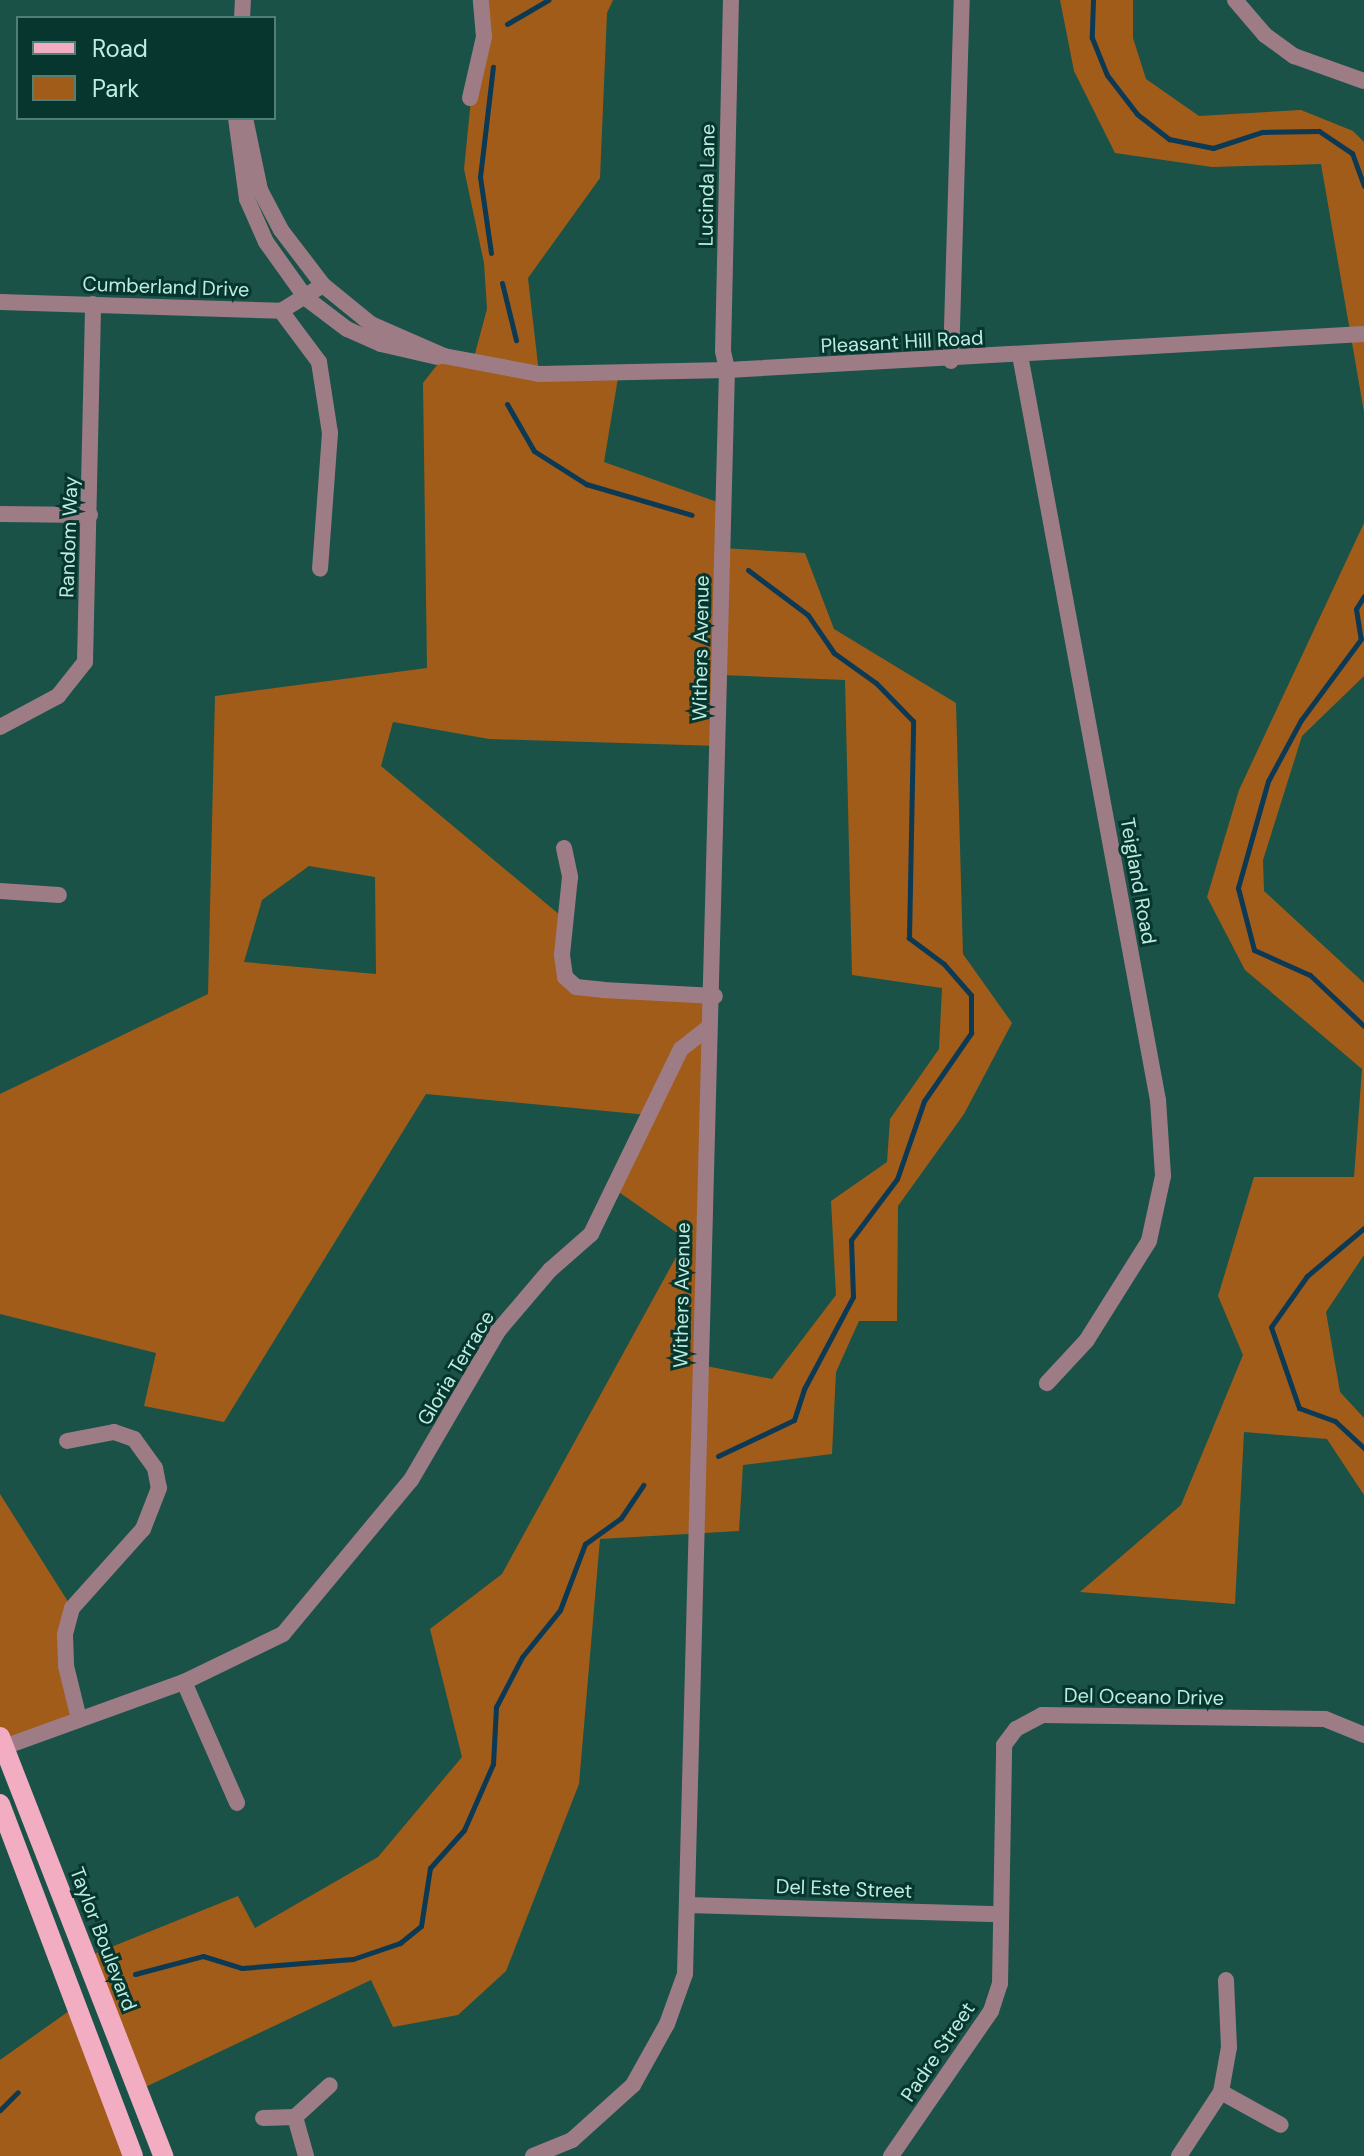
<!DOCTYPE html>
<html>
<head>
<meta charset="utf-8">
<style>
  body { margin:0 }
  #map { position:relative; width:1364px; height:2156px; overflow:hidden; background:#1a5248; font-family:"DM Sans",sans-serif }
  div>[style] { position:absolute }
  .green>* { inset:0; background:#a15c19 }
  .stream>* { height:5px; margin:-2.5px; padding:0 2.5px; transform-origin:2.5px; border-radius:2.5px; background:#0c3953 }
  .minor>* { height:16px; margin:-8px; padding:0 8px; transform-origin:8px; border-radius:8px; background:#9e7c86 }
  .tertiary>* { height:16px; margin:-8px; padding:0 8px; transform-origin:8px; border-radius:8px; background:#9e7c86 }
  .primary>* { height:20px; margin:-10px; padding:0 10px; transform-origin:10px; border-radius:10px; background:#f2adc2 }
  span { translate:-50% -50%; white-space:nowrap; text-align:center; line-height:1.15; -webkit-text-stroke:6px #07362e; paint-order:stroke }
  .street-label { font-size:20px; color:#bdece1 }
  .legend { position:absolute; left:16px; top:16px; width:260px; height:104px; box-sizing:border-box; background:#07362e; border:2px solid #507f76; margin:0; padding:10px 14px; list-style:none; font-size:24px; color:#bdece1 }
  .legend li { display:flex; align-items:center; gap:16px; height:40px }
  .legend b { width:40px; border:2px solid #507f76 }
</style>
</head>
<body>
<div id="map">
  <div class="green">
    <i style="clip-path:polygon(evenodd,481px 0,613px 0,607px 13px,600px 178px,528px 278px,539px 373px,619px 372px,604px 462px,723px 504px,723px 548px,805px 553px,834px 629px,956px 703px,963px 954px,1012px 1023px,964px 1114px,898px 1206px,897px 1321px,859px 1321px,836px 1372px,832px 1454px,743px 1465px,739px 1531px,600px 1539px,579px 1784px,506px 1971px,458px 2015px,393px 2027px,371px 1980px,137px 2091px,84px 1958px,238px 1896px,255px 1928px,378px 1857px,462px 1757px,430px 1629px,502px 1574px,686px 1239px,613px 1188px,648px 1115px,426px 1094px,224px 1422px,144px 1406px,156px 1353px,0 1314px,0 1094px,208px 994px,215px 696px,427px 668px,423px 383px,444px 356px,473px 361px,487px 309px,484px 263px,464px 169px,481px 0,721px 675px,845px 680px,852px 975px,942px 988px,939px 1049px,890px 1119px,887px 1162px,831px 1201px,836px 1295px,772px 1379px,701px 1365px,715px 996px,576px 987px,562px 955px,566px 920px,381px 766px,393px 722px,489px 739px,719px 746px,721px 675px,481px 0,309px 866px,375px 877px,376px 974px,244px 962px,262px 900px,309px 866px)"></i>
    <i style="clip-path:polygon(1060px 0,1133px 0,1133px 38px,1146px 79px,1199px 116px,1301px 110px,1353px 131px,1364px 142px,1364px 412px,1321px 164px,1212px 167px,1115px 153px,1074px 71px)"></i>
    <i style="clip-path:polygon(1364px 523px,1364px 676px,1302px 736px,1263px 860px,1264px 891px,1364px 983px,1364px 1255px,1326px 1312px,1340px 1392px,1364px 1418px,1364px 1495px,1327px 1439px,1244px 1432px,1235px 1604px,1080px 1592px,1181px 1505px,1243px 1355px,1218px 1296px,1254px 1177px,1354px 1177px,1362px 1069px,1245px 970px,1207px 897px,1239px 790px)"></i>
    <i style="clip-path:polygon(0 1494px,72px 1608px,65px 1635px,79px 1719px,32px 1739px,0 1737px)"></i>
    <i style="clip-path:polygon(76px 2006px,133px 2156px,0 2156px,0 2060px)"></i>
  </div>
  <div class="stream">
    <i style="left:1093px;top:0;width:38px;rotate:92deg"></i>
    <i style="left:1092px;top:38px;width:40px;rotate:68deg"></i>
    <i style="left:1107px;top:75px;width:49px;rotate:52.4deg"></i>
    <i style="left:1137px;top:114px;width:41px;rotate:38deg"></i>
    <i style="left:1169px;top:139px;width:45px;rotate:11.6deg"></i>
    <i style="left:1213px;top:148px;width:52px;rotate:-18.1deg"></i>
    <i style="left:1262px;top:132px;width:57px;rotate:-1deg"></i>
    <i style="left:1319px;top:131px;width:40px;rotate:34deg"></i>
    <i style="left:1352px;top:153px;width:35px;rotate:70deg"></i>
    <i style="left:507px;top:24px;width:48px;rotate:-30.3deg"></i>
    <i style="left:491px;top:253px;width:77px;rotate:-98.2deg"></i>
    <i style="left:480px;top:177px;width:111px;rotate:-83.3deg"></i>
    <i style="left:502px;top:283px;width:59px;rotate:76.2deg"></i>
    <i style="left:507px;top:404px;width:54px;rotate:60.1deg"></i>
    <i style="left:534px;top:451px;width:62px;rotate:32.4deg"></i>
    <i style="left:586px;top:484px;width:110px;rotate:16.3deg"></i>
    <i style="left:1364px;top:596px;width:15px;rotate:122deg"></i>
    <i style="left:1356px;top:609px;width:30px;rotate:81deg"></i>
    <i style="left:1361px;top:639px;width:101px;rotate:126.5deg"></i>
    <i style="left:1301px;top:720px;width:69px;rotate:118.4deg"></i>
    <i style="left:1268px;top:781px;width:111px;rotate:105.7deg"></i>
    <i style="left:1238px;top:888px;width:64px;rotate:75.5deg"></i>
    <i style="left:1254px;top:950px;width:61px;rotate:24.1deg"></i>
    <i style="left:1310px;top:975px;width:74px;rotate:43.4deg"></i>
    <i style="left:1364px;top:1228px;width:75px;rotate:139.9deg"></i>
    <i style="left:1307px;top:1276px;width:62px;rotate:125.2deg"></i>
    <i style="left:1271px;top:1327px;width:86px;rotate:70.9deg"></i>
    <i style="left:1299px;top:1408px;width:38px;rotate:20deg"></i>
    <i style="left:1335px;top:1421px;width:40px;rotate:43deg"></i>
    <i style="left:718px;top:1456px;width:84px;rotate:-25.3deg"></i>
    <i style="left:794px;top:1420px;width:33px;rotate:-72deg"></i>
    <i style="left:804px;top:1389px;width:104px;rotate:-62deg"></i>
    <i style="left:853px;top:1297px;width:57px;rotate:-92deg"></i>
    <i style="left:851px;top:1240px;width:76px;rotate:-53deg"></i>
    <i style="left:897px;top:1179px;width:83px;rotate:-70.9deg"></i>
    <i style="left:924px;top:1101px;width:83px;rotate:-55.3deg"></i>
    <i style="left:971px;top:1033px;width:38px;rotate:-90deg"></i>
    <i style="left:971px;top:995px;width:41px;rotate:-131.1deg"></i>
    <i style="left:944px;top:964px;width:44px;rotate:-143.4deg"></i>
    <i style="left:909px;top:938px;width:217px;rotate:-88.9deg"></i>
    <i style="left:913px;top:721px;width:53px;rotate:-134.2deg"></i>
    <i style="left:876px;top:683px;width:52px;rotate:-144.5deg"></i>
    <i style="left:834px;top:653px;width:46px;rotate:-124.4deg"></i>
    <i style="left:808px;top:615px;width:75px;rotate:-143.1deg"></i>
    <i style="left:135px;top:1974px;width:70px;rotate:-14.8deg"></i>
    <i style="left:203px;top:1956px;width:41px;rotate:17.1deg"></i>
    <i style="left:242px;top:1968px;width:111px;rotate:-4.6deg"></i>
    <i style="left:353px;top:1959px;width:50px;rotate:-18.8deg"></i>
    <i style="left:400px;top:1943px;width:27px;rotate:-39deg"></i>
    <i style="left:421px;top:1926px;width:59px;rotate:-81.2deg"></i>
    <i style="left:430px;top:1868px;width:51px;rotate:-48.2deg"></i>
    <i style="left:464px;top:1830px;width:72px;rotate:-66.3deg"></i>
    <i style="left:493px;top:1764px;width:57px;rotate:-87deg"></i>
    <i style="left:496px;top:1707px;width:56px;rotate:-62.5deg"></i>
    <i style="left:522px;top:1657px;width:60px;rotate:-51deg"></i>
    <i style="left:560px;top:1610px;width:71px;rotate:-69.3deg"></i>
    <i style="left:585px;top:1544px;width:44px;rotate:-35.8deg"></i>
    <i style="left:621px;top:1518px;width:40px;rotate:-56deg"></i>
    <i style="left:0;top:2110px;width:25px;rotate:-45deg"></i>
  </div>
  <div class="minor">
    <i style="left:1235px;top:0;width:46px;rotate:49.4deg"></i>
    <i style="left:1265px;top:35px;width:36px;rotate:36deg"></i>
    <i style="left:1294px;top:56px;width:74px;rotate:19.7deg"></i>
    <i style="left:470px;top:98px;width:63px;rotate:-77.1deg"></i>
    <i style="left:484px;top:37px;width:37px;rotate:-95deg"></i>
    <i style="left:0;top:302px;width:281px;rotate:1.8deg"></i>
    <i style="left:281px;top:311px;width:49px;rotate:-31.8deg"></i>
    <i style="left:281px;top:311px;width:64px;rotate:53.3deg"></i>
    <i style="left:319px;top:362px;width:72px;rotate:81.2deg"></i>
    <i style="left:330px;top:433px;width:136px;rotate:94.2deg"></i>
    <i style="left:1020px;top:355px;width:758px;rotate:79.51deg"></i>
    <i style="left:1158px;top:1100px;width:76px;rotate:86.2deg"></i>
    <i style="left:1163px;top:1176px;width:66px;rotate:102.2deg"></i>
    <i style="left:1149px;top:1241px;width:117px;rotate:122.1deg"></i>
    <i style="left:1087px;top:1340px;width:59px;rotate:132.9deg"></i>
    <i style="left:951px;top:361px;width:361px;rotate:-88.3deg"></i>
    <i style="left:727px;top:370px;width:19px;rotate:-102deg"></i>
    <i style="left:723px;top:351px;width:351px;rotate:-88.7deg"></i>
    <i style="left:0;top:514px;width:90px;rotate:0.6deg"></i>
    <i style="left:0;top:727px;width:66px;rotate:-28.1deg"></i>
    <i style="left:58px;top:696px;width:43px;rotate:-51.5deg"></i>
    <i style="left:85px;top:662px;width:358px;rotate:-88.7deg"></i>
    <i style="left:564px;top:848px;width:30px;rotate:78deg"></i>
    <i style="left:570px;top:877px;width:78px;rotate:95.9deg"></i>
    <i style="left:562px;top:955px;width:22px;rotate:82deg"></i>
    <i style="left:565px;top:977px;width:15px;rotate:42deg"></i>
    <i style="left:576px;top:987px;width:27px;rotate:6deg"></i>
    <i style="left:603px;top:990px;width:112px;rotate:3.1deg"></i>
    <i style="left:0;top:891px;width:59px;rotate:3.9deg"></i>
    <i style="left:67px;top:1441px;width:48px;rotate:-10.8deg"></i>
    <i style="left:114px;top:1432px;width:21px;rotate:19deg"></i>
    <i style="left:134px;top:1439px;width:36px;rotate:54deg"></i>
    <i style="left:155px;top:1468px;width:20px;rotate:79deg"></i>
    <i style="left:159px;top:1488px;width:44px;rotate:111.3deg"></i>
    <i style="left:143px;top:1529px;width:106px;rotate:131.9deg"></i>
    <i style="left:72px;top:1608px;width:28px;rotate:105deg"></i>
    <i style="left:65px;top:1635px;width:31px;rotate:88deg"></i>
    <i style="left:66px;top:1666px;width:55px;rotate:76.2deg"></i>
    <i style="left:184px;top:1682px;width:132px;rotate:66.3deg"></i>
    <i style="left:4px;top:1747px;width:191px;rotate:-19.9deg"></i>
    <i style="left:184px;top:1682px;width:110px;rotate:-25.9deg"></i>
    <i style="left:283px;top:1634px;width:200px;rotate:-50.3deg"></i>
    <i style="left:411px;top:1480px;width:173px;rotate:-59.7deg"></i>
    <i style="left:498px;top:1331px;width:80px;rotate:-49.6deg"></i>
    <i style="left:550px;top:1270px;width:55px;rotate:-41.3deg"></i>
    <i style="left:591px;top:1234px;width:206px;rotate:-64.1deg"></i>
    <i style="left:681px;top:1049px;width:36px;rotate:-38deg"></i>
    <i style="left:687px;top:1905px;width:312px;rotate:1.7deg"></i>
    <i style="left:1221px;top:2092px;width:68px;rotate:28.8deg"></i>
    <i style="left:295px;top:2117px;width:41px;rotate:74.2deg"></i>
    <i style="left:263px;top:2118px;width:32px;rotate:-2deg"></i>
    <i style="left:295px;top:2117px;width:47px;rotate:-42.4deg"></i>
    <i style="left:891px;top:2156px;width:176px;rotate:-55.4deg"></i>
    <i style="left:991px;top:2011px;width:28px;rotate:-72deg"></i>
    <i style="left:1000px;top:1984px;width:239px;rotate:-89deg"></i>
    <i style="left:1004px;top:1745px;width:20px;rotate:-53deg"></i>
    <i style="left:1016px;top:1729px;width:30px;rotate:-28deg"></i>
    <i style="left:1042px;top:1715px;width:283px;rotate:0.8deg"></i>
    <i style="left:1325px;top:1719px;width:42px;rotate:22.3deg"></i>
    <i style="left:1179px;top:2156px;width:77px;rotate:-56.7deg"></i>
    <i style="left:1221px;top:2092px;width:46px;rotate:-79.9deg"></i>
    <i style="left:1229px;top:2047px;width:67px;rotate:-92.6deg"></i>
  </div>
  <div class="tertiary">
    <i style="left:242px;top:18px;width:18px;rotate:-87deg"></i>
    <i style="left:236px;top:118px;width:82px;rotate:82.3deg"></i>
    <i style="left:247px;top:199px;width:47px;rotate:66.2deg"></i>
    <i style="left:266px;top:242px;width:69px;rotate:54.5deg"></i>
    <i style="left:306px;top:298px;width:51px;rotate:37.1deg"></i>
    <i style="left:347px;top:329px;width:37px;rotate:24deg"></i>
    <i style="left:381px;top:344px;width:58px;rotate:12.8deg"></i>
    <i style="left:245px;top:118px;width:74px;rotate:78.2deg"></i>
    <i style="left:260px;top:190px;width:45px;rotate:62.3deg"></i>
    <i style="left:281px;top:230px;width:69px;rotate:52.6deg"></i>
    <i style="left:323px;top:285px;width:62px;rotate:39.1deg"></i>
    <i style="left:371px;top:324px;width:80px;rotate:23.7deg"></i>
    <i style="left:444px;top:356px;width:97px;rotate:10.7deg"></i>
    <i style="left:539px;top:374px;width:188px;rotate:-1.2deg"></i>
    <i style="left:727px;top:370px;width:638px;rotate:-3.23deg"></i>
    <i style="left:533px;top:2156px;width:42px;rotate:-22.3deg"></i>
    <i style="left:572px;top:2140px;width:82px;rotate:-42deg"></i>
    <i style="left:633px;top:2085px;width:70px;rotate:-60.9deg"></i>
    <i style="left:667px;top:2024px;width:53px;rotate:-70.2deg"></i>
    <i style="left:685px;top:1974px;width:1605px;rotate:-88.5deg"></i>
  </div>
  <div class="primary">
    <i style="left:0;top:1737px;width:450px;rotate:68.7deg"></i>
    <i style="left:0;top:1804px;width:376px;rotate:69.3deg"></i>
  </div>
  <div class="street-label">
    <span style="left:707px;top:185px;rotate:-89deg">Lucinda Lane</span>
    <span style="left:166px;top:287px;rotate:2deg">Cumberland Drive</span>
    <span style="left:902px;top:342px;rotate:-3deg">Pleasant Hill Road</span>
    <span style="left:69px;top:537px;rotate:-88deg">Random Way</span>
    <span style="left:701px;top:648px;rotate:-89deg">Withers Avenue</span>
    <span style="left:1138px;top:881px;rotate:80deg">Teigland Road</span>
    <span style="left:682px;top:1295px;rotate:-89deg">Withers Avenue</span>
    <span style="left:456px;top:1368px;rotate:-59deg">Gloria Terrace</span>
    <span style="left:1144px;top:1697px;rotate:1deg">Del Oceano Drive</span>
    <span style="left:844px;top:1889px;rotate:2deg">Del Este Street</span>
    <span style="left:103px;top:1939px;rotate:69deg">Taylor Boulevard</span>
    <span style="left:938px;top:2052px;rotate:-56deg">Padre Street</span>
  </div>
  <ul class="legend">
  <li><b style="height:10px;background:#f2adc2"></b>Road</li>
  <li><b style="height:22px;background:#a15c19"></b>Park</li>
  </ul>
</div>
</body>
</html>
